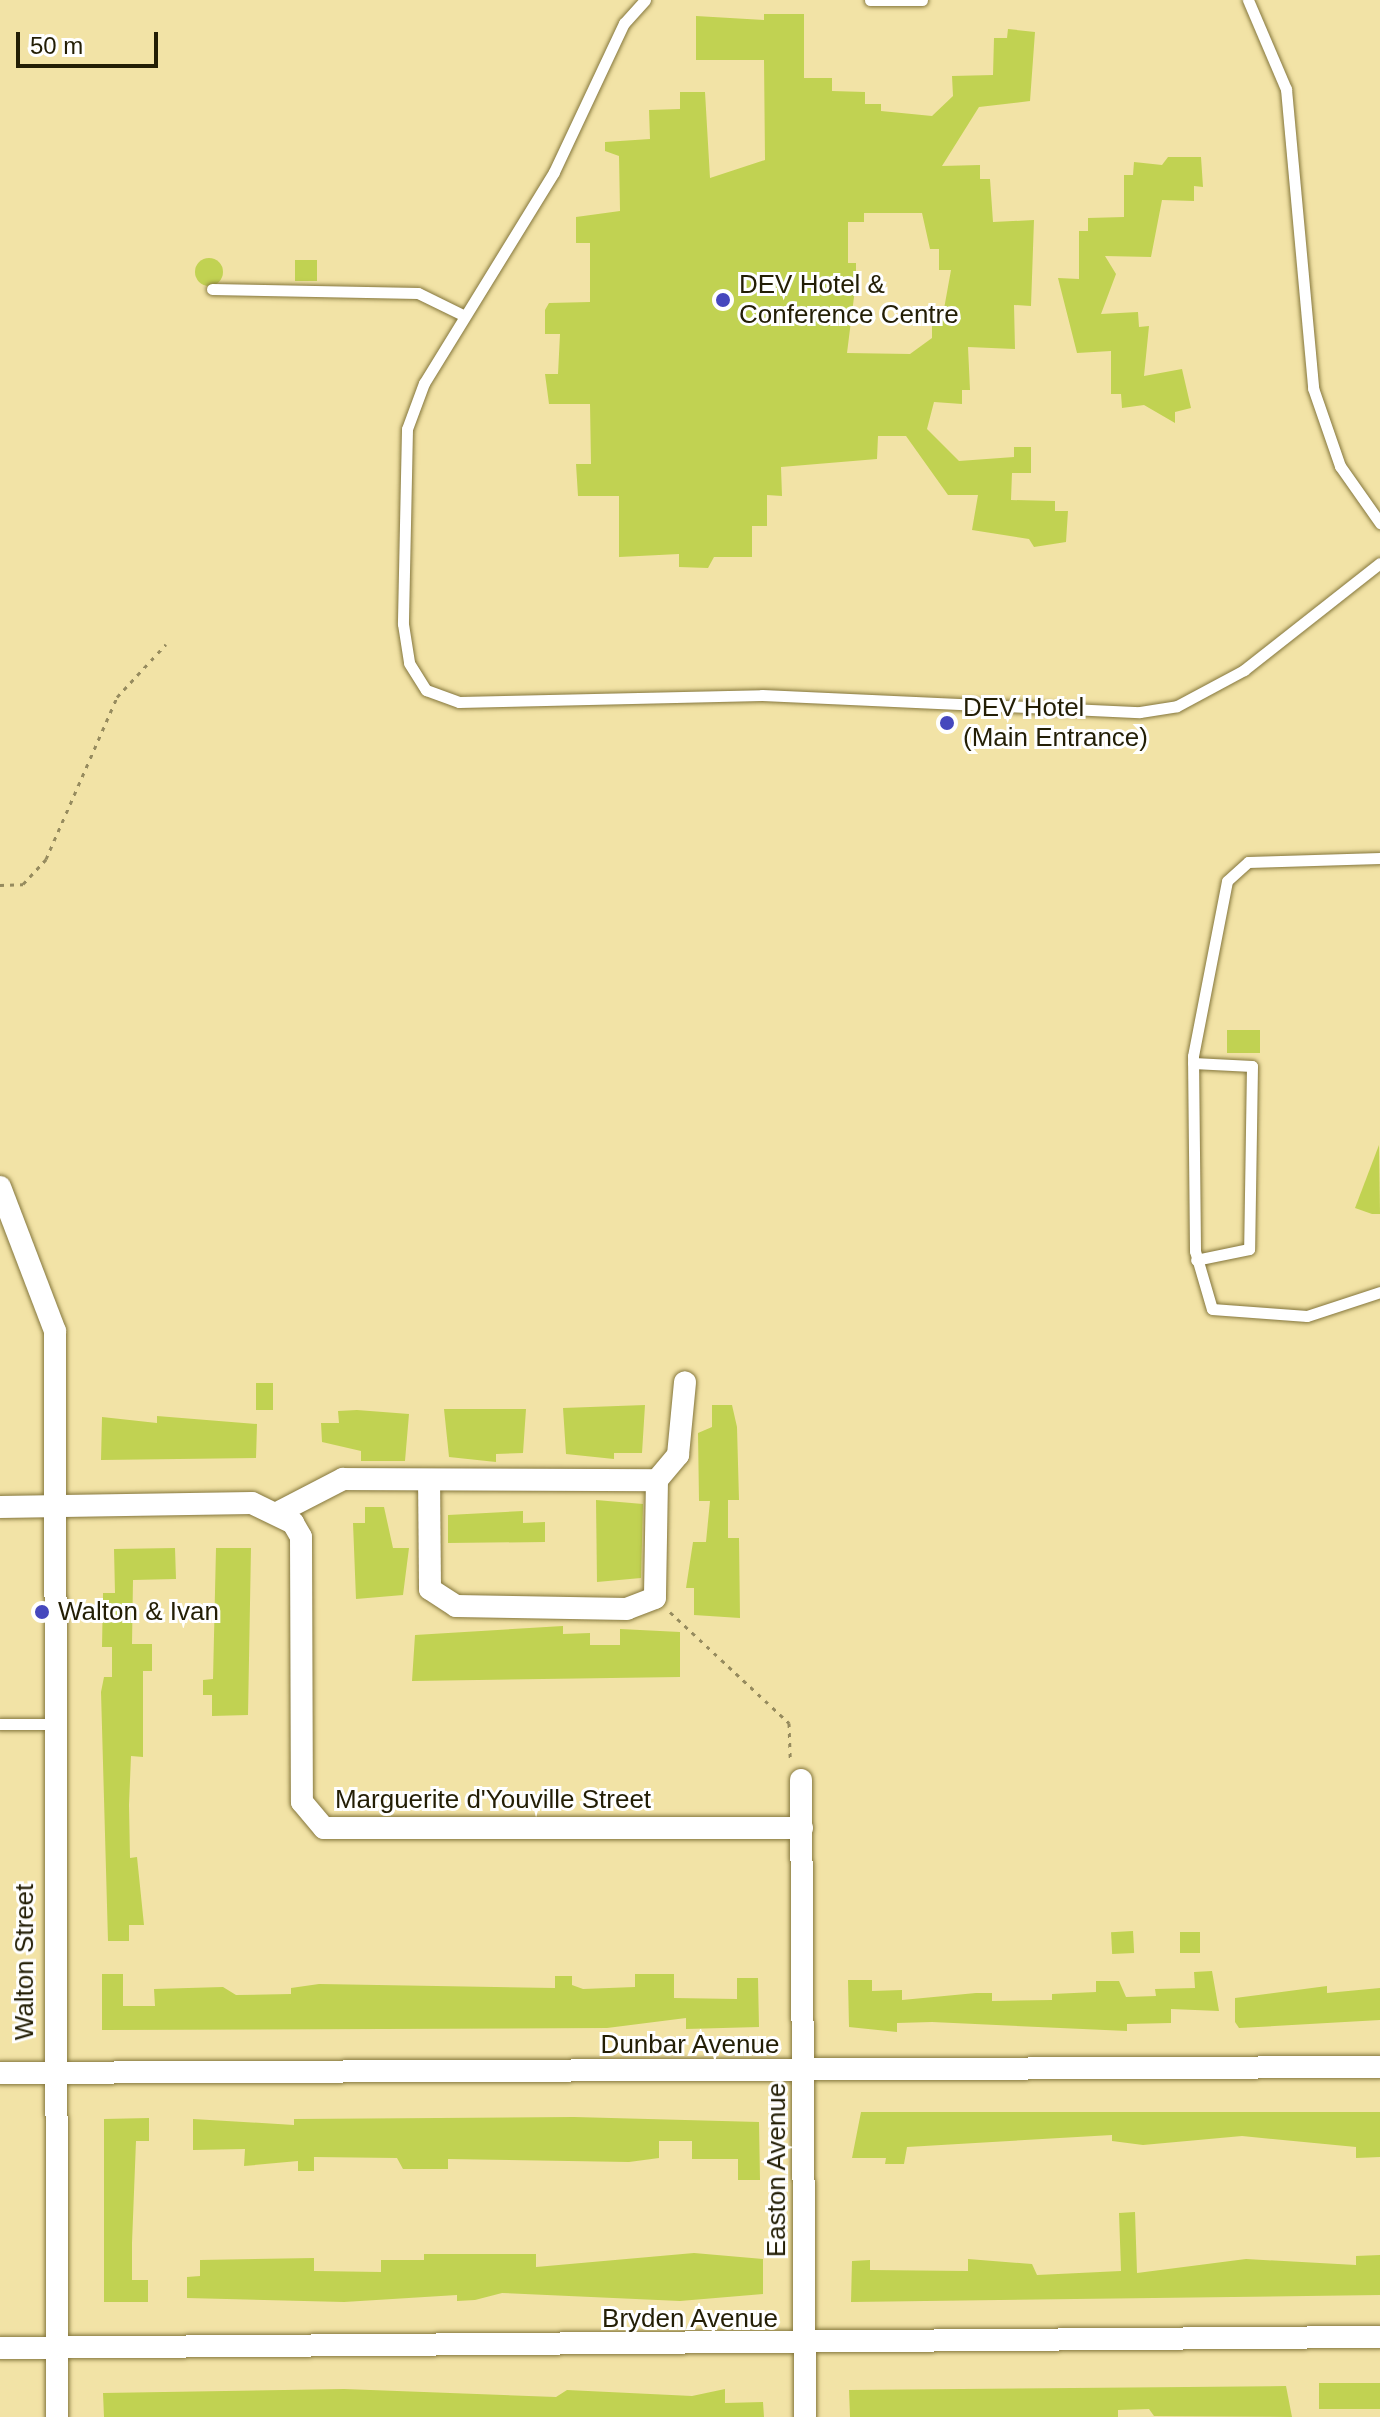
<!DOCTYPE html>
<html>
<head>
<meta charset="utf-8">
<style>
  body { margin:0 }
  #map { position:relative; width:1380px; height:2417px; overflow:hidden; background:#f2e3a6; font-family:Helvetica,sans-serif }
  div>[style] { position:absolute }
  .building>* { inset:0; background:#c1d252; transform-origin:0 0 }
  .round { border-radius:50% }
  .path>* { height:3px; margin-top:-1.5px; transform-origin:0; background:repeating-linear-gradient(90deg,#968b5e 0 4px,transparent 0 10px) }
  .roads { filter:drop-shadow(0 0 2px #84763c) drop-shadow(0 0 2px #84763c) }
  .service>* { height:11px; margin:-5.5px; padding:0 5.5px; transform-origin:5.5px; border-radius:5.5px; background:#fff }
  .minor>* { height:22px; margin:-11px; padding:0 11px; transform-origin:11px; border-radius:11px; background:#fff }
  .dots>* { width:22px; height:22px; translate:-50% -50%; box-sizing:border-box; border:4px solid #fff; border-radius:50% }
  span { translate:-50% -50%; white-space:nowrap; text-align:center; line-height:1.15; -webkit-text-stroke:6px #fff; paint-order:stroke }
  .poi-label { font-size:26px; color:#231e05 }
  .left { translate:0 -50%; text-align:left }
  .street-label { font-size:26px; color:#231e05 }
  .scale { position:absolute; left:16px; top:32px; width:142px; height:36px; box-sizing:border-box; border:4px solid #231e05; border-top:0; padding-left:10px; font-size:24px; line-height:28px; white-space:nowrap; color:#231e05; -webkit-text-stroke:6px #fff; paint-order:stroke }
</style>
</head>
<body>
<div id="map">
  <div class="building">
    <i style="clip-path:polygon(evenodd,764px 14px,804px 14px,804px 78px,832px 78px,832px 91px,865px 92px,865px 104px,881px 104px,881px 111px,932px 116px,953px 96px,952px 76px,993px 75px,994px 38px,1007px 38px,1008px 29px,1035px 32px,1030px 101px,979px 107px,942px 166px,980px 165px,980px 179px,990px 179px,993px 222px,1034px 220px,1031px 306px,1014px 305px,1015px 349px,968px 347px,970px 390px,962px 390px,962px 404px,934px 402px,927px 429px,959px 461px,1014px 457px,1014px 447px,1031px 447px,1031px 473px,1012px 473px,1011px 500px,1055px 501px,1055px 511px,1068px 511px,1066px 542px,1034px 547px,1029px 539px,972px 530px,978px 495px,948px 495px,906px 436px,878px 436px,877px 459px,781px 467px,782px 496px,767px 495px,767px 526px,752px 526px,752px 557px,714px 557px,708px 568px,679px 567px,679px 554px,619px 557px,619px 496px,578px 496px,576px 464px,591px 464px,590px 404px,549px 404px,545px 374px,558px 374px,560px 334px,545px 334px,545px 310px,549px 303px,590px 302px,590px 243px,576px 243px,576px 217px,620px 211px,619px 156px,605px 151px,605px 142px,650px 139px,649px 110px,680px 109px,680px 92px,705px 92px,710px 178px,765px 160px,764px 60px,696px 60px,696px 16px,764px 20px,764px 14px,864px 213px,922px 213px,930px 249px,939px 249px,939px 270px,951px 270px,942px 320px,932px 320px,932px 338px,910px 354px,847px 353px,856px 281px,856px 263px,848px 263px,848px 222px,864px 222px,864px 213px)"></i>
    <i style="clip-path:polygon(1168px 157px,1201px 157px,1203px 187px,1194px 186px,1194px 201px,1162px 200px,1151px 257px,1105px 256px,1116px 274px,1101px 314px,1138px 312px,1139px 327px,1149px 326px,1144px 376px,1182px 369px,1191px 408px,1175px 412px,1175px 423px,1144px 405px,1122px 408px,1121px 394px,1111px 394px,1111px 351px,1077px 353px,1058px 278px,1079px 279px,1079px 231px,1088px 231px,1088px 218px,1124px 217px,1124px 175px,1133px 175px,1134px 162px,1162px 165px)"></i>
    <i class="round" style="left:195px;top:258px;width:28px;height:28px"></i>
    <i style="left:295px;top:260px;width:22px;height:21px"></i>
    <i style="left:1227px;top:1030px;width:33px;height:23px"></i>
    <i style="clip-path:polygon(1379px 1145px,1380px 1214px,1372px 1214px,1355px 1208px)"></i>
    <i style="left:256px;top:1383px;width:17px;height:27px"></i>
    <i style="clip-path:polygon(645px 1405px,642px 1453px,614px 1453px,614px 1459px,566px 1454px,563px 1408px)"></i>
    <i style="clip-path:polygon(712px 1405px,732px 1405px,737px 1427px,739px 1500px,728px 1500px,728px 1538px,739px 1538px,740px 1618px,694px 1615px,694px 1588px,686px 1588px,693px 1542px,706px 1542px,710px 1501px,699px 1501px,698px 1433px,712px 1427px)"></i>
    <i style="clip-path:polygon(444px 1409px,526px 1409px,523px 1453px,496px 1454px,496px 1462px,449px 1457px)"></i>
    <i style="clip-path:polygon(357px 1410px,409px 1414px,405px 1461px,361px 1461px,361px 1451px,322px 1442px,321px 1423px,339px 1423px,338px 1411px)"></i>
    <i style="clip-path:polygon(157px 1416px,257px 1424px,256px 1458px,101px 1460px,102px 1417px,157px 1423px)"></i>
    <i style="clip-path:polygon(596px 1500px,643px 1504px,641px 1578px,597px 1582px)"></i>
    <i style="clip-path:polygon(365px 1507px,384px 1507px,393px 1548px,409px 1548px,403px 1595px,356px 1599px,353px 1523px,365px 1523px)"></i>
    <i style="clip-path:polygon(523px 1511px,523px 1523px,545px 1522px,545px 1542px,448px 1543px,448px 1515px)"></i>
    <i style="clip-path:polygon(175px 1548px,176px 1579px,133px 1580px,132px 1644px,152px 1644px,152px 1671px,143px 1671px,143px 1757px,131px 1756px,129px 1805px,130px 1858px,137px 1857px,144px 1925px,129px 1925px,129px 1941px,108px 1941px,101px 1692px,104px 1677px,112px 1677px,112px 1647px,102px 1647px,103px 1593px,115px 1593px,114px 1549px)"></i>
    <i style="clip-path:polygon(216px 1548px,251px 1548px,248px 1715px,212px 1716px,212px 1695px,203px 1695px,203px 1680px,213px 1679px)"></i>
    <i style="clip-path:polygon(563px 1626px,563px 1634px,590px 1633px,590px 1645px,620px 1645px,620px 1629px,680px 1632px,680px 1677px,412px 1681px,415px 1635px)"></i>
    <i style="left:1133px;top:1931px;width:22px;height:22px;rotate:87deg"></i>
    <i style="left:1180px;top:1932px;width:20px;height:21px"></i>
    <i style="clip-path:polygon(1212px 1971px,1219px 2011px,1171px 2009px,1171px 2023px,1127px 2024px,1127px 2031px,932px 2022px,897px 2023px,897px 2032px,849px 2027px,848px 1980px,872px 1980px,872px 1991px,902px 1990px,902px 2000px,976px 1993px,992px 1993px,992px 2001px,1052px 2000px,1052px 1994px,1096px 1992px,1096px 1981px,1119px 1981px,1126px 1997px,1156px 1996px,1155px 1989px,1195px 1988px,1194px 1972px)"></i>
    <i style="clip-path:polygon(102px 1974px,123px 1974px,123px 2006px,155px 2006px,154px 1989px,223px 1987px,236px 1995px,291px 1994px,291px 1988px,319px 1984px,555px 1988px,555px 1976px,572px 1976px,572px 1985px,583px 1989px,635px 1987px,635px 1974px,674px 1974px,674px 1998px,737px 1999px,737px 1978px,758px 1978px,759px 2027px,686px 2029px,686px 2018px,607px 2028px,102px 2030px)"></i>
    <i style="clip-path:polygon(1327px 1986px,1327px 1993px,1380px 1988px,1380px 2020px,1239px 2028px,1235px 2022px,1235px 1998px)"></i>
    <i style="clip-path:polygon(861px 2112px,1380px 2112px,1380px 2157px,1356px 2158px,1356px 2147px,1242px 2136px,1143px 2145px,1112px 2141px,1112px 2135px,907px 2147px,904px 2164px,885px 2164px,886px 2158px,852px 2158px)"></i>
    <i style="clip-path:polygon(574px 2117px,759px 2122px,760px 2180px,738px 2180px,738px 2159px,692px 2159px,692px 2141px,659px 2141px,659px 2158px,629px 2162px,448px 2159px,448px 2169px,403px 2169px,397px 2158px,314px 2157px,314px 2171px,298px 2171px,298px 2161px,244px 2166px,245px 2149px,193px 2150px,193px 2119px,294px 2125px,294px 2119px)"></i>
    <i style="clip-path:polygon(149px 2118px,149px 2141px,136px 2141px,132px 2243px,132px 2280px,148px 2280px,148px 2302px,104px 2302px,104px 2119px)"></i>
    <i style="clip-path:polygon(1135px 2212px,1137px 2273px,1246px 2259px,1356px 2265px,1356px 2256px,1380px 2255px,1380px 2295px,851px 2302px,852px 2261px,870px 2260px,870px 2270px,968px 2271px,968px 2259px,1032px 2264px,1037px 2275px,1121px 2271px,1119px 2213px)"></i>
    <i style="clip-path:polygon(694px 2253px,763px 2259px,763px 2294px,680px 2301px,502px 2293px,475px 2300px,457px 2301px,457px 2295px,344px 2302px,187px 2298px,187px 2277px,200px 2276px,200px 2260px,314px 2258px,314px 2271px,381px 2272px,381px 2260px,424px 2260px,424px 2254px,536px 2254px,536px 2267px)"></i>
    <i style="left:1380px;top:2383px;width:26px;height:61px;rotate:90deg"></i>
    <i style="clip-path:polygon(1286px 2386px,1292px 2417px,1154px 2416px,1149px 2409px,1118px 2410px,1118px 2417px,850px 2417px,849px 2390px)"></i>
    <i style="clip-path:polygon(344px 2389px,556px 2397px,567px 2390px,692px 2396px,725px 2389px,725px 2403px,763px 2402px,764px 2417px,104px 2417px,103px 2393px)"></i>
  </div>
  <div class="path">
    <i style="left:0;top:885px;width:23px;rotate:-2deg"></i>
    <i style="left:23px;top:884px;width:34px;rotate:-47deg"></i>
    <i style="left:46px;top:859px;width:177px;rotate:-66.3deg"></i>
    <i style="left:117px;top:697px;width:72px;rotate:-47.2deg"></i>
    <i style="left:670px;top:1612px;width:163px;rotate:43deg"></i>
    <i style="left:789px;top:1723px;width:37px;rotate:88deg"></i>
  </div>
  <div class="roads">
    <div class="service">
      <i style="left:645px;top:0;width:31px;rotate:132deg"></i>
      <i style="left:624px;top:23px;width:165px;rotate:115.2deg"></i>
      <i style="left:554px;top:172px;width:248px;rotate:121.6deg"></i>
      <i style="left:424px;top:383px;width:49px;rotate:110.3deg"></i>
      <i style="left:407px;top:429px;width:195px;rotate:91.2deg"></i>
      <i style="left:403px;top:624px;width:39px;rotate:81deg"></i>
      <i style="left:409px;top:663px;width:32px;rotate:58deg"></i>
      <i style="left:426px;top:690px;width:35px;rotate:20deg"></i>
      <i style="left:459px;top:702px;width:303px;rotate:-1.3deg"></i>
      <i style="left:762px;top:695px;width:378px;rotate:2.6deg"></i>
      <i style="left:1140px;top:712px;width:37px;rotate:-9deg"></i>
      <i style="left:1177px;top:706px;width:76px;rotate:-28.2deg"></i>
      <i style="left:1244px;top:670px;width:173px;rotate:-38.2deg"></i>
      <i style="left:870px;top:0;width:52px"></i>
      <i style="left:1248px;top:0;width:97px;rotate:66.9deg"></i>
      <i style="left:1286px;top:89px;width:300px;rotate:84.8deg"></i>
      <i style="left:1313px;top:388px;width:83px;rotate:70.9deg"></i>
      <i style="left:1340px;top:466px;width:70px;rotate:54.9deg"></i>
      <i style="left:212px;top:289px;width:206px;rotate:1.1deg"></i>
      <i style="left:418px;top:293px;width:52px;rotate:26.1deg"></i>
      <i style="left:1380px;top:858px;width:132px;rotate:178.3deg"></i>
      <i style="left:1248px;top:862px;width:28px;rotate:138deg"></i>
      <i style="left:1227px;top:881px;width:178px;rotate:101deg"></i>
      <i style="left:1193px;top:1056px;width:195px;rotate:89.4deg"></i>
      <i style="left:1195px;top:1251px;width:60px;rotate:73.7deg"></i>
      <i style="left:1212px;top:1309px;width:95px;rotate:4.2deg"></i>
      <i style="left:1307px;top:1316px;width:77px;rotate:-18.2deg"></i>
      <i style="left:1193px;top:1063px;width:59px;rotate:2.9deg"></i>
      <i style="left:1252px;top:1066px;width:183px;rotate:90.9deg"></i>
      <i style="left:1249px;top:1249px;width:54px;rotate:168.3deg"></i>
      <i style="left:0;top:1724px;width:55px"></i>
    </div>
    <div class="minor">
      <i style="left:0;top:1187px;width:154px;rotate:69.1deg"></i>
      <i style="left:55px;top:1331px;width:1086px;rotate:89.89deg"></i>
      <i style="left:657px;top:1480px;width:33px;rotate:-50deg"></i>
      <i style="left:678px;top:1455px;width:73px;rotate:-84.5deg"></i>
      <i style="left:0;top:1507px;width:252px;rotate:-0.9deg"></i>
      <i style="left:252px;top:1503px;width:46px;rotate:26deg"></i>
      <i style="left:293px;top:1523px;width:16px;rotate:60deg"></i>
      <i style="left:301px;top:1537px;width:265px;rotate:89.8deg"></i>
      <i style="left:302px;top:1802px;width:34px;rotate:50deg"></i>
      <i style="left:324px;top:1828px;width:478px"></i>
      <i style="left:281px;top:1511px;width:70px;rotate:-27.3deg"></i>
      <i style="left:343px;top:1479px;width:314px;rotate:0.2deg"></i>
      <i style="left:657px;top:1480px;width:118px;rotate:91deg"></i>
      <i style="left:655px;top:1598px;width:30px;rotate:159deg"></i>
      <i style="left:627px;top:1609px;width:171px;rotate:-179deg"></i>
      <i style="left:456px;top:1606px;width:31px;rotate:-147deg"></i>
      <i style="left:430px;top:1589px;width:109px;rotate:-90.5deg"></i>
      <i style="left:801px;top:1780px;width:637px;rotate:89.64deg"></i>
      <i style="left:0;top:2073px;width:1380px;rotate:-0.25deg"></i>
      <i style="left:0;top:2348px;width:1380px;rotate:-0.46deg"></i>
    </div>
  </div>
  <div class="dots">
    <i style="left:723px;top:300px;background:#4648bd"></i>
    <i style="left:947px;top:723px;background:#4648bd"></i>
    <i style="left:42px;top:1612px;background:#4648bd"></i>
  </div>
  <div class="poi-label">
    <span class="left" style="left:739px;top:300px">DEV Hotel &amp;<br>Conference Centre</span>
    <span class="left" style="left:963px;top:723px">DEV Hotel<br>(Main Entrance)</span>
    <span class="left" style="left:58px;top:1612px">Walton &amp; Ivan</span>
  </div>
  <div class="street-label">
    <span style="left:493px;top:1800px">Marguerite d'Youville Street</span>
    <span style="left:25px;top:1962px;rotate:-90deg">Walton Street</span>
    <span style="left:690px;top:2045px">Dunbar Avenue</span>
    <span style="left:777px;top:2170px;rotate:-90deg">Easton Avenue</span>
    <span style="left:690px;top:2319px">Bryden Avenue</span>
  </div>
  <div class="scale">50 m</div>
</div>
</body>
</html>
